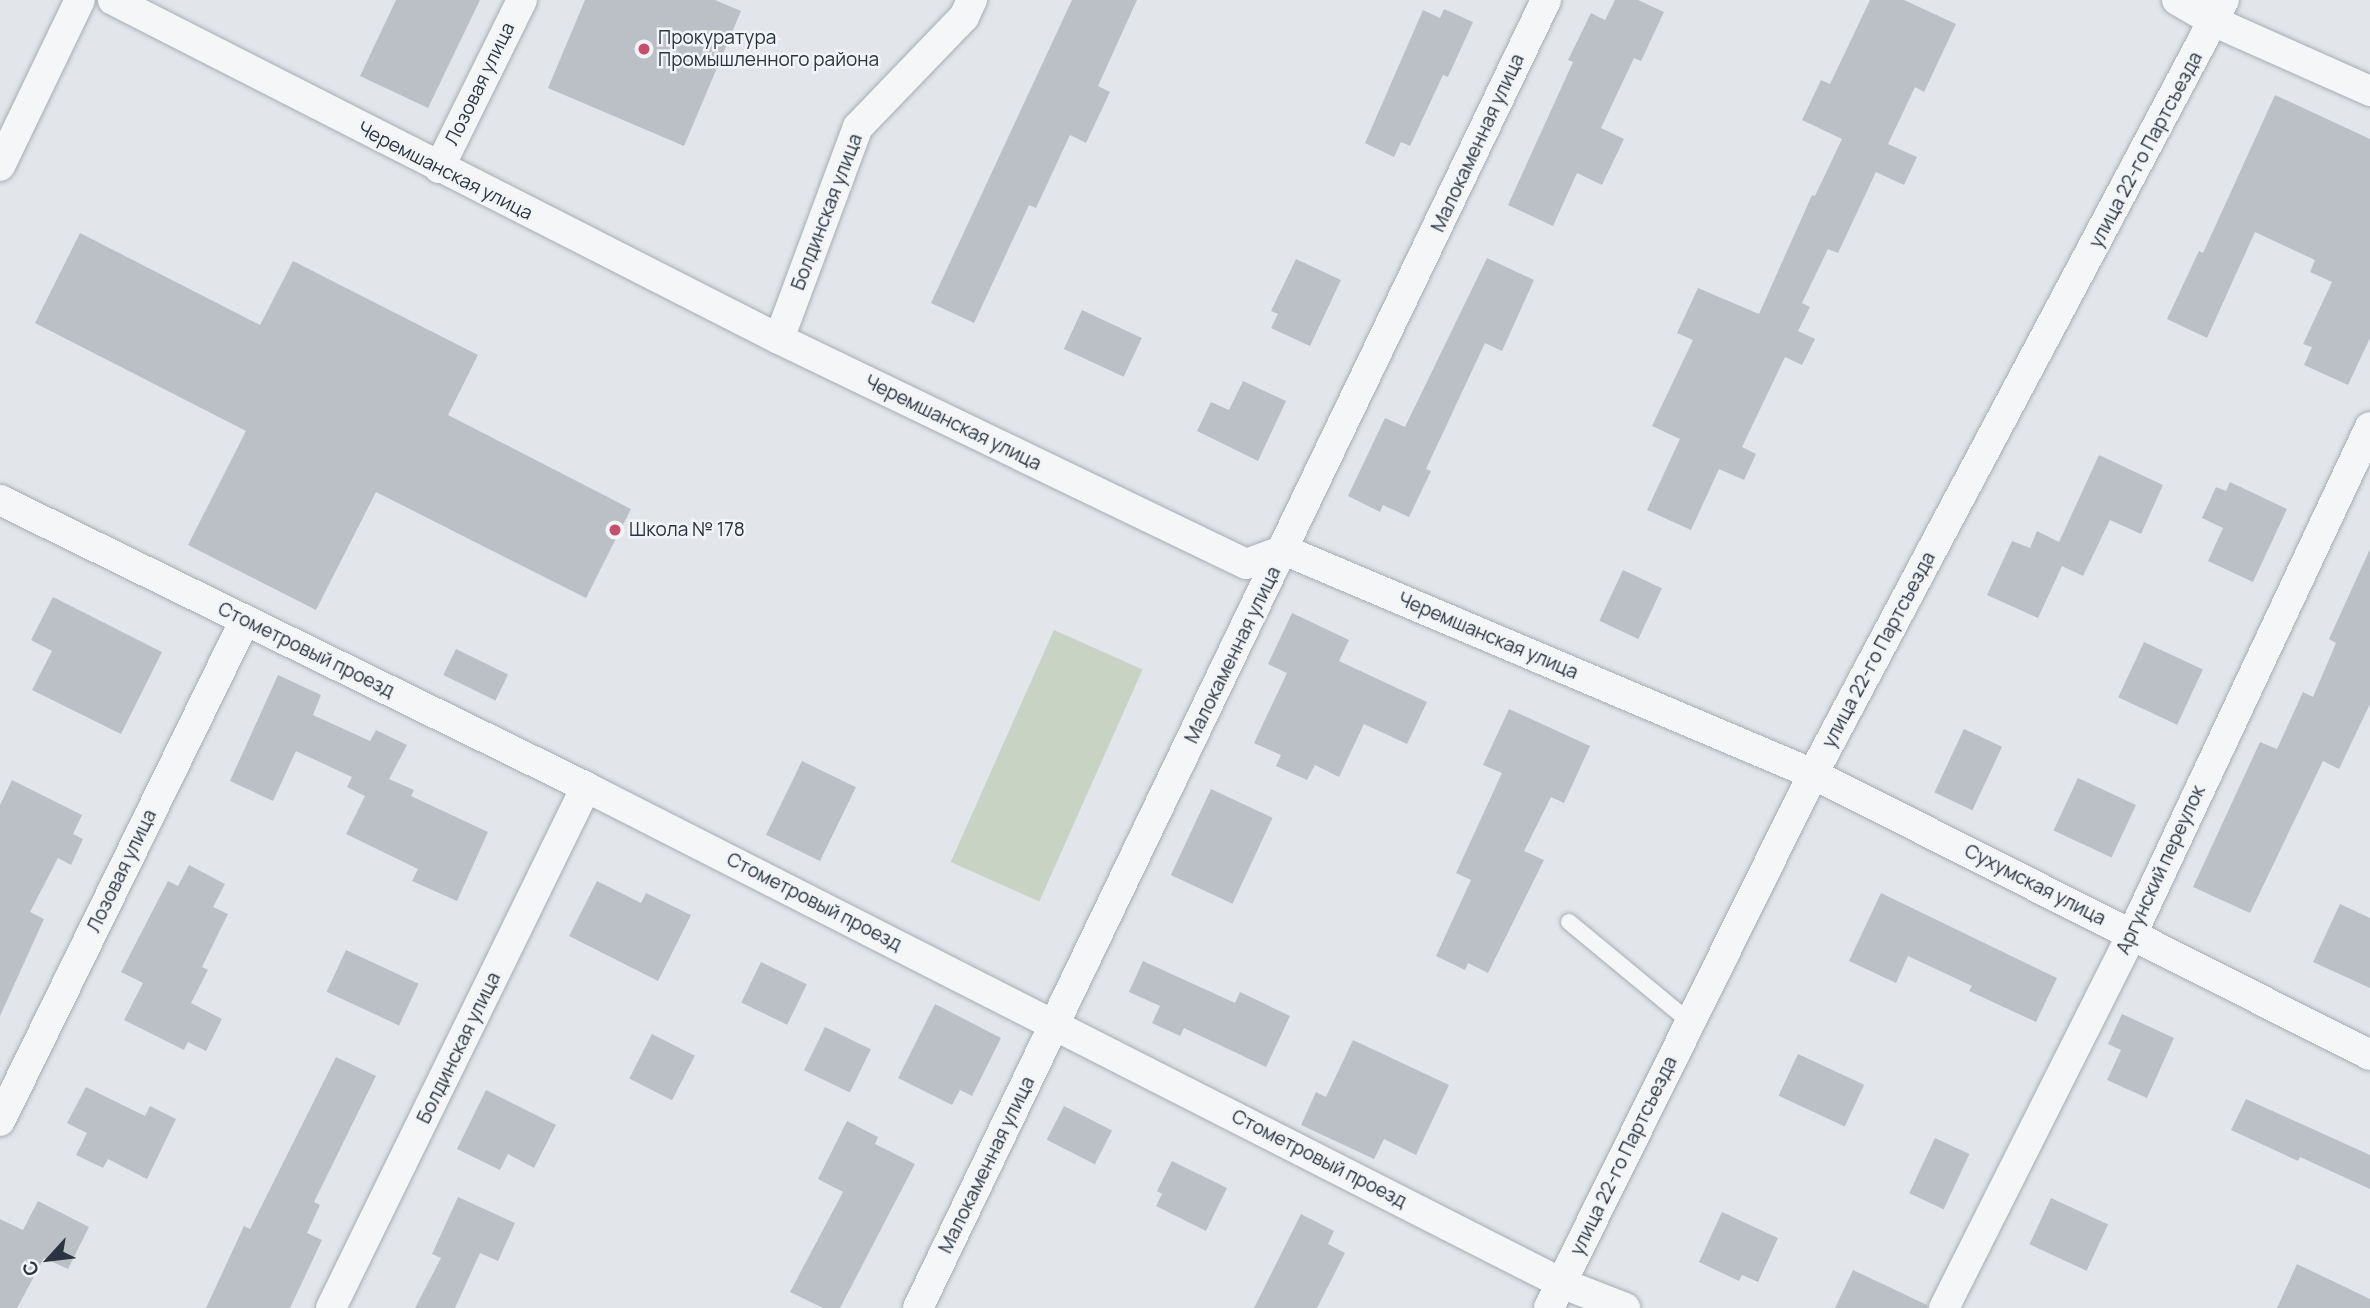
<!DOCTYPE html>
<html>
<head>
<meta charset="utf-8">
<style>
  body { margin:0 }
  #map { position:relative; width:2370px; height:1308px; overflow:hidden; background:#e2e6ea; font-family:Manrope,sans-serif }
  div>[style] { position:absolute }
  .green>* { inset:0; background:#c9d3c4; transform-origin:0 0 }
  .building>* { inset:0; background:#bac0c6; transform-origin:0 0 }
  .roads { filter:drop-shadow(0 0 2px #a7adb4) drop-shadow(0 0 2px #a7adb4) }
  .service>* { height:16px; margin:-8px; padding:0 8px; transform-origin:8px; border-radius:8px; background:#f5f6f8 }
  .minor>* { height:30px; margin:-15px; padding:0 15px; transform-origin:15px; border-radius:15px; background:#f5f6f8 }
  .dots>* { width:19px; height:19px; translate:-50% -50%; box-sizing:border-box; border:4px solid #f2f4f7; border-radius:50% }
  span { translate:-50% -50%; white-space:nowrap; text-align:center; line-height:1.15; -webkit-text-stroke:5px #f2f4f7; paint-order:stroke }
  .poi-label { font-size:19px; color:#2b3541 }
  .left { translate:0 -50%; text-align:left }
  .street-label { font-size:19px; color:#2b3541 }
  .north { position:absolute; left:14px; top:1224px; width:70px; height:70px; -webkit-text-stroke:5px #f2f4f7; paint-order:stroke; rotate:243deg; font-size:19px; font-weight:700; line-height:28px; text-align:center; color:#2b3541 }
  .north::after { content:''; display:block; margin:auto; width:24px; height:32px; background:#2b3541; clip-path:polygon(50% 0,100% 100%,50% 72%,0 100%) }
</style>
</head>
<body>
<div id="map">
  <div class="green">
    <i style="left:1054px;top:630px;width:97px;height:254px;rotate:24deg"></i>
  </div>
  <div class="building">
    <i style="clip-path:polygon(396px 0,480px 0,428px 108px,360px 76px)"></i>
    <i style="clip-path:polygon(585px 0,715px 0,741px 11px,684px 146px,548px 88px)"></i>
    <i style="clip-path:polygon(1072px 0,1137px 0,1098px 86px,1110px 92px,1086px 143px,1070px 135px,1036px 208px,1029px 205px,974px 323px,931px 303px)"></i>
    <i style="clip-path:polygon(1615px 0,1638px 0,1664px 12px,1641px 61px,1634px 58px,1601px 128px,1624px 139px,1602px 185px,1577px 173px,1553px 226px,1508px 205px,1573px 62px,1568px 60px,1591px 13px,1605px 20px)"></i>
    <i style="clip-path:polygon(1870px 0,1904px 0,1956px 24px,1924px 92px,1915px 87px,1888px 144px,1917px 157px,1904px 185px,1876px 172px,1838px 253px,1828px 249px,1802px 303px,1810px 307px,1798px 331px,1815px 339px,1802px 365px,1785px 357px,1742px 447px,1756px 454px,1744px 480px,1719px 469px,1691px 530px,1647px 510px,1680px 439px,1652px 426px,1693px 340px,1677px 333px,1698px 288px,1759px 314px,1812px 195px,1815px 196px,1842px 139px,1802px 120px,1821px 80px,1830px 84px)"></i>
    <i style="clip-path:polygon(1444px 9px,1473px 22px,1448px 77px,1443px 75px,1410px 146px,1401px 142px,1394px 157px,1365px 143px,1423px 10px,1440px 18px)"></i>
    <i style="clip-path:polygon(2275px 95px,2370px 139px,2370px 338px,2348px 385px,2304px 365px,2312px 347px,2303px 344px,2332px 282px,2310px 272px,2315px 260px,2255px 232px,2207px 338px,2167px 319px,2199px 251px,2203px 253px)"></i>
    <i style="clip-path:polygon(80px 233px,260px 325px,293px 261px,478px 355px,448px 415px,631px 509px,586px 598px,376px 492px,316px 610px,188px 545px,246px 431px,35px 323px)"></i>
    <i style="clip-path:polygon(1487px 258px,1534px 280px,1502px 351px,1485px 343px,1426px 469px,1431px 471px,1409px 517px,1383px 505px,1380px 512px,1348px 496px,1385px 418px,1405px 427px)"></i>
    <i style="clip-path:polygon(1296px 259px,1341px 280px,1310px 346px,1271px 328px,1278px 314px,1271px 311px)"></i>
    <i style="left:1082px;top:310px;width:66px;height:43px;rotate:25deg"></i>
    <i style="clip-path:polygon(1243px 381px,1286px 401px,1258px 461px,1197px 431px,1211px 402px,1229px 410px)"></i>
    <i style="clip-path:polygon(2099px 455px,2163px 485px,2141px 534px,2110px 520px,2083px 576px,2062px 566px,2038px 618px,1987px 595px,2012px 541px,2030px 548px,2037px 531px,2059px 542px)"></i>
    <i style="clip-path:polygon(2230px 482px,2287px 509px,2253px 582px,2208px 561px,2223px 528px,2202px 518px,2216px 487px,2226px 491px)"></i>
    <i style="clip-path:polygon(2370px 549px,2370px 704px,2339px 769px,2323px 761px,2250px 913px,2193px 887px,2260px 742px,2277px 749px,2303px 692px,2313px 697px,2336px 643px,2329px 639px)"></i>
    <i style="left:1623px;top:570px;width:43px;height:56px;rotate:25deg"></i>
    <i style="clip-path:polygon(53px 597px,162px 652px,121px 734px,32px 690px,52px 651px,31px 640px)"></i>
    <i style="clip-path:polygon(1292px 613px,1349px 640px,1339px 661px,1427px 702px,1407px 744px,1364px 724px,1339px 777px,1315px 765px,1307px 780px,1276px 766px,1281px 755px,1254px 743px,1287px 673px,1268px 664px)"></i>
    <i style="left:2144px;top:642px;width:65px;height:61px;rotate:25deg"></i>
    <i style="left:456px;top:649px;width:58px;height:29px;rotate:26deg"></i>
    <i style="clip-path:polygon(278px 675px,321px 695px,313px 715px,370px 741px,376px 730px,407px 745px,389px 779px,414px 790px,411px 796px,488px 832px,457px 901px,412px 881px,418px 869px,346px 834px,365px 796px,347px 787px,352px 777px,296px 751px,273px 801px,230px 781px)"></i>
    <i style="clip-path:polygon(1509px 709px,1590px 746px,1564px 803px,1551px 797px,1524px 851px,1544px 860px,1488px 973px,1468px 963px,1465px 970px,1436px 956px,1471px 880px,1456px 873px,1502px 773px,1483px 765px)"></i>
    <i style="left:1964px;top:729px;width:42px;height:70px;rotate:25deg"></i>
    <i style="left:802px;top:761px;width:60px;height:82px;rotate:26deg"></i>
    <i style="left:2078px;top:778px;width:64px;height:58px;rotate:25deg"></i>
    <i style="clip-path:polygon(12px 780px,82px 815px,73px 834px,83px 839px,71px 865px,58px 858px,30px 912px,44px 919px,0 1016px,0 805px)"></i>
    <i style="left:1211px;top:789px;width:68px;height:95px;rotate:25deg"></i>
    <i style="clip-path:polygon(189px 865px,225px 884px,213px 907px,228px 914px,202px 967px,208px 970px,191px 1003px,222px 1019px,206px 1051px,188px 1042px,184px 1050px,124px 1020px,143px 983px,121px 972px,168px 881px,178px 886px)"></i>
    <i style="clip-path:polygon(597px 881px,641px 903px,646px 893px,691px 915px,658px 981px,569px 936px)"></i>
    <i style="clip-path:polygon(1881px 893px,2057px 978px,2036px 1022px,1969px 991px,1972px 986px,1908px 956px,1896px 983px,1849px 961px)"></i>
    <i style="clip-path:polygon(2340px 904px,2370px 918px,2370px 988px,2313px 962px)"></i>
    <i style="left:346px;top:950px;width:80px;height:46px;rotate:25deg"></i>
    <i style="clip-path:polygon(1143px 961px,1235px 1003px,1240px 992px,1290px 1016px,1266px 1067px,1184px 1028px,1180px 1036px,1152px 1023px,1160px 1006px,1129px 992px)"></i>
    <i style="left:761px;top:962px;width:51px;height:45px;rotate:26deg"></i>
    <i style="clip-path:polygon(935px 1004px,1001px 1038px,972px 1096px,960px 1090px,952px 1105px,898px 1078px)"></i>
    <i style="clip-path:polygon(2122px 1014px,2174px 1038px,2147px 1098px,2107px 1080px,2121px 1050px,2108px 1044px)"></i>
    <i style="left:825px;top:1027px;width:51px;height:48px;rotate:26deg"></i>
    <i style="left:652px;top:1034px;width:48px;height:50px;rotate:27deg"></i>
    <i style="clip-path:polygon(1353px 1040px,1449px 1085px,1416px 1155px,1384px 1139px,1374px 1159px,1301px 1125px,1316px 1092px,1326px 1097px)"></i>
    <i style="left:1798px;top:1054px;width:73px;height:46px;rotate:25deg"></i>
    <i style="clip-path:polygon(336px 1057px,376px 1076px,314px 1202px,320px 1205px,307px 1233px,322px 1240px,290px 1308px,206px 1308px,244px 1226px,250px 1229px)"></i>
    <i style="clip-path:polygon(86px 1087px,145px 1116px,150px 1106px,176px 1119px,147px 1179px,108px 1159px,103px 1168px,76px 1155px,87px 1133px,67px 1123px)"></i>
    <i style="clip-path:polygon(486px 1090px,556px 1125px,534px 1168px,508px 1154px,500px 1170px,457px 1149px)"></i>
    <i style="clip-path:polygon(2246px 1099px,2370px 1155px,2370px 1189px,2300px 1157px,2298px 1161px,2231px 1130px)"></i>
    <i style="left:1064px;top:1106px;width:54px;height:38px;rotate:27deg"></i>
    <i style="clip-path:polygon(847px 1121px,878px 1137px,875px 1144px,915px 1164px,840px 1308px,823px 1308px,790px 1292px,843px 1192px,818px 1179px)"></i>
    <i style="left:1935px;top:1138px;width:38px;height:61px;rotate:25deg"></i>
    <i style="clip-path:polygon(1172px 1161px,1227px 1188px,1206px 1231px,1156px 1206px,1162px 1194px,1157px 1191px)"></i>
    <i style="clip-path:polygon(458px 1197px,515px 1223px,498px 1261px,480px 1253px,455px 1308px,415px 1308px,441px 1258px,432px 1254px)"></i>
    <i style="left:2051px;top:1198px;width:63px;height:51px;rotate:25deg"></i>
    <i style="clip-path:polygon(38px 1201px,89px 1227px,68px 1269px,44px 1258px,17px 1308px,0 1308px,0 1219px,23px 1230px)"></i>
    <i style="clip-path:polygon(1722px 1212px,1778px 1238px,1758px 1282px,1742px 1275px,1739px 1281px,1699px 1262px)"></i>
    <i style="clip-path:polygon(1301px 1214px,1334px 1231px,1328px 1244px,1345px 1253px,1317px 1308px,1254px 1308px)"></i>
    <i style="clip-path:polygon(2297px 1264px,2370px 1299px,2370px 1308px,2277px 1308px)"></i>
    <i style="clip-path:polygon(1853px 1270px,1927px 1305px,1927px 1308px,1835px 1308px)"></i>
  </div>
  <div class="roads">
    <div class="service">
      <i style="left:1569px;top:922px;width:157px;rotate:39.6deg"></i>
    </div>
    <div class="minor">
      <i style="left:113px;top:0;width:747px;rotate:26.98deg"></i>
      <i style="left:779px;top:339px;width:518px;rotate:25.72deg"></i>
      <i style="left:1246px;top:564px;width:40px;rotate:-20.2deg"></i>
      <i style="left:1284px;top:550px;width:574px;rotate:22.95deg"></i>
      <i style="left:1813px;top:774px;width:624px;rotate:26.77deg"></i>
      <i style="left:2177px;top:0;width:44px;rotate:30.1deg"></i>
      <i style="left:2215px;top:22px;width:170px;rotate:24deg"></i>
      <i style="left:0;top:166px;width:184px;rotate:-64.3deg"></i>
      <i style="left:439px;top:168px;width:187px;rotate:-63.7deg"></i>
      <i style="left:779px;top:339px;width:226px;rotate:-69.6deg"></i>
      <i style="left:858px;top:127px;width:153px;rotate:-46.1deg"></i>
      <i style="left:964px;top:17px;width:19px;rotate:-65deg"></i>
      <i style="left:0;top:500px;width:653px;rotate:26.09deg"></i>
      <i style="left:586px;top:787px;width:1094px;rotate:26.96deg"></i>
      <i style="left:1561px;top:1283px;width:69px;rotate:21.3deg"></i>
      <i style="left:0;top:1121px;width:558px;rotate:-63.94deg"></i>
      <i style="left:331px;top:1308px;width:580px;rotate:-63.92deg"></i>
      <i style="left:918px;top:1308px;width:1451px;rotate:-64.35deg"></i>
      <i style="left:1549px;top:1308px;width:596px;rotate:-63.69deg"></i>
      <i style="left:1813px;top:774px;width:876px;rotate:-62.03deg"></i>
      <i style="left:1944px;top:1308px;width:419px;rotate:-63.3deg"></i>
      <i style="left:2132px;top:934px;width:560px;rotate:-64.85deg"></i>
    </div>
  </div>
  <div class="dots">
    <i style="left:644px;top:49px;background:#c74f6c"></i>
    <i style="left:615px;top:530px;background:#c74f6c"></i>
  </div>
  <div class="poi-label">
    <span class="left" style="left:658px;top:49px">Прокуратура<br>Промышленного района</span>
    <span class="left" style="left:629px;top:530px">Школа № 178</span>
  </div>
  <div class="street-label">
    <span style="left:480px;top:84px;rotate:-64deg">Лозовая улица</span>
    <span style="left:1478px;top:143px;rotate:-65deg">Малокаменная улица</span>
    <span style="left:2146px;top:150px;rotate:-62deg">улица 22-го Партсъезда</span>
    <span style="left:445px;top:171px;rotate:27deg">Черемшанская улица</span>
    <span style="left:827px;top:212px;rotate:-69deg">Болдинская улица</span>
    <span style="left:953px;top:423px;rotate:26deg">Черемшанская улица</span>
    <span style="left:1488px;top:636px;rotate:23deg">Черемшанская улица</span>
    <span style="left:306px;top:650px;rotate:26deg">Стометровый проезд</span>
    <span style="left:1879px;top:650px;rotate:-62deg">улица 22-го Партсъезда</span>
    <span style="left:1233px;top:655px;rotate:-64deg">Малокаменная улица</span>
    <span style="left:2161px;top:870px;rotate:-65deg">Аргунский переулок</span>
    <span style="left:122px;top:871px;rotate:-64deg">Лозовая улица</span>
    <span style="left:2035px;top:885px;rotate:27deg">Сухумская улица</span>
    <span style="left:814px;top:902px;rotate:27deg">Стометровый проезд</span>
    <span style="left:459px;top:1048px;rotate:-64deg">Болдинская улица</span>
    <span style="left:1624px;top:1156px;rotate:-64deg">улица 22-го Партсъезда</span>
    <span style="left:1319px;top:1159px;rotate:27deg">Стометровый проезд</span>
    <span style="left:987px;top:1165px;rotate:-64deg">Малокаменная улица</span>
  </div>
  <div class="north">С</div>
</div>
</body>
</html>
